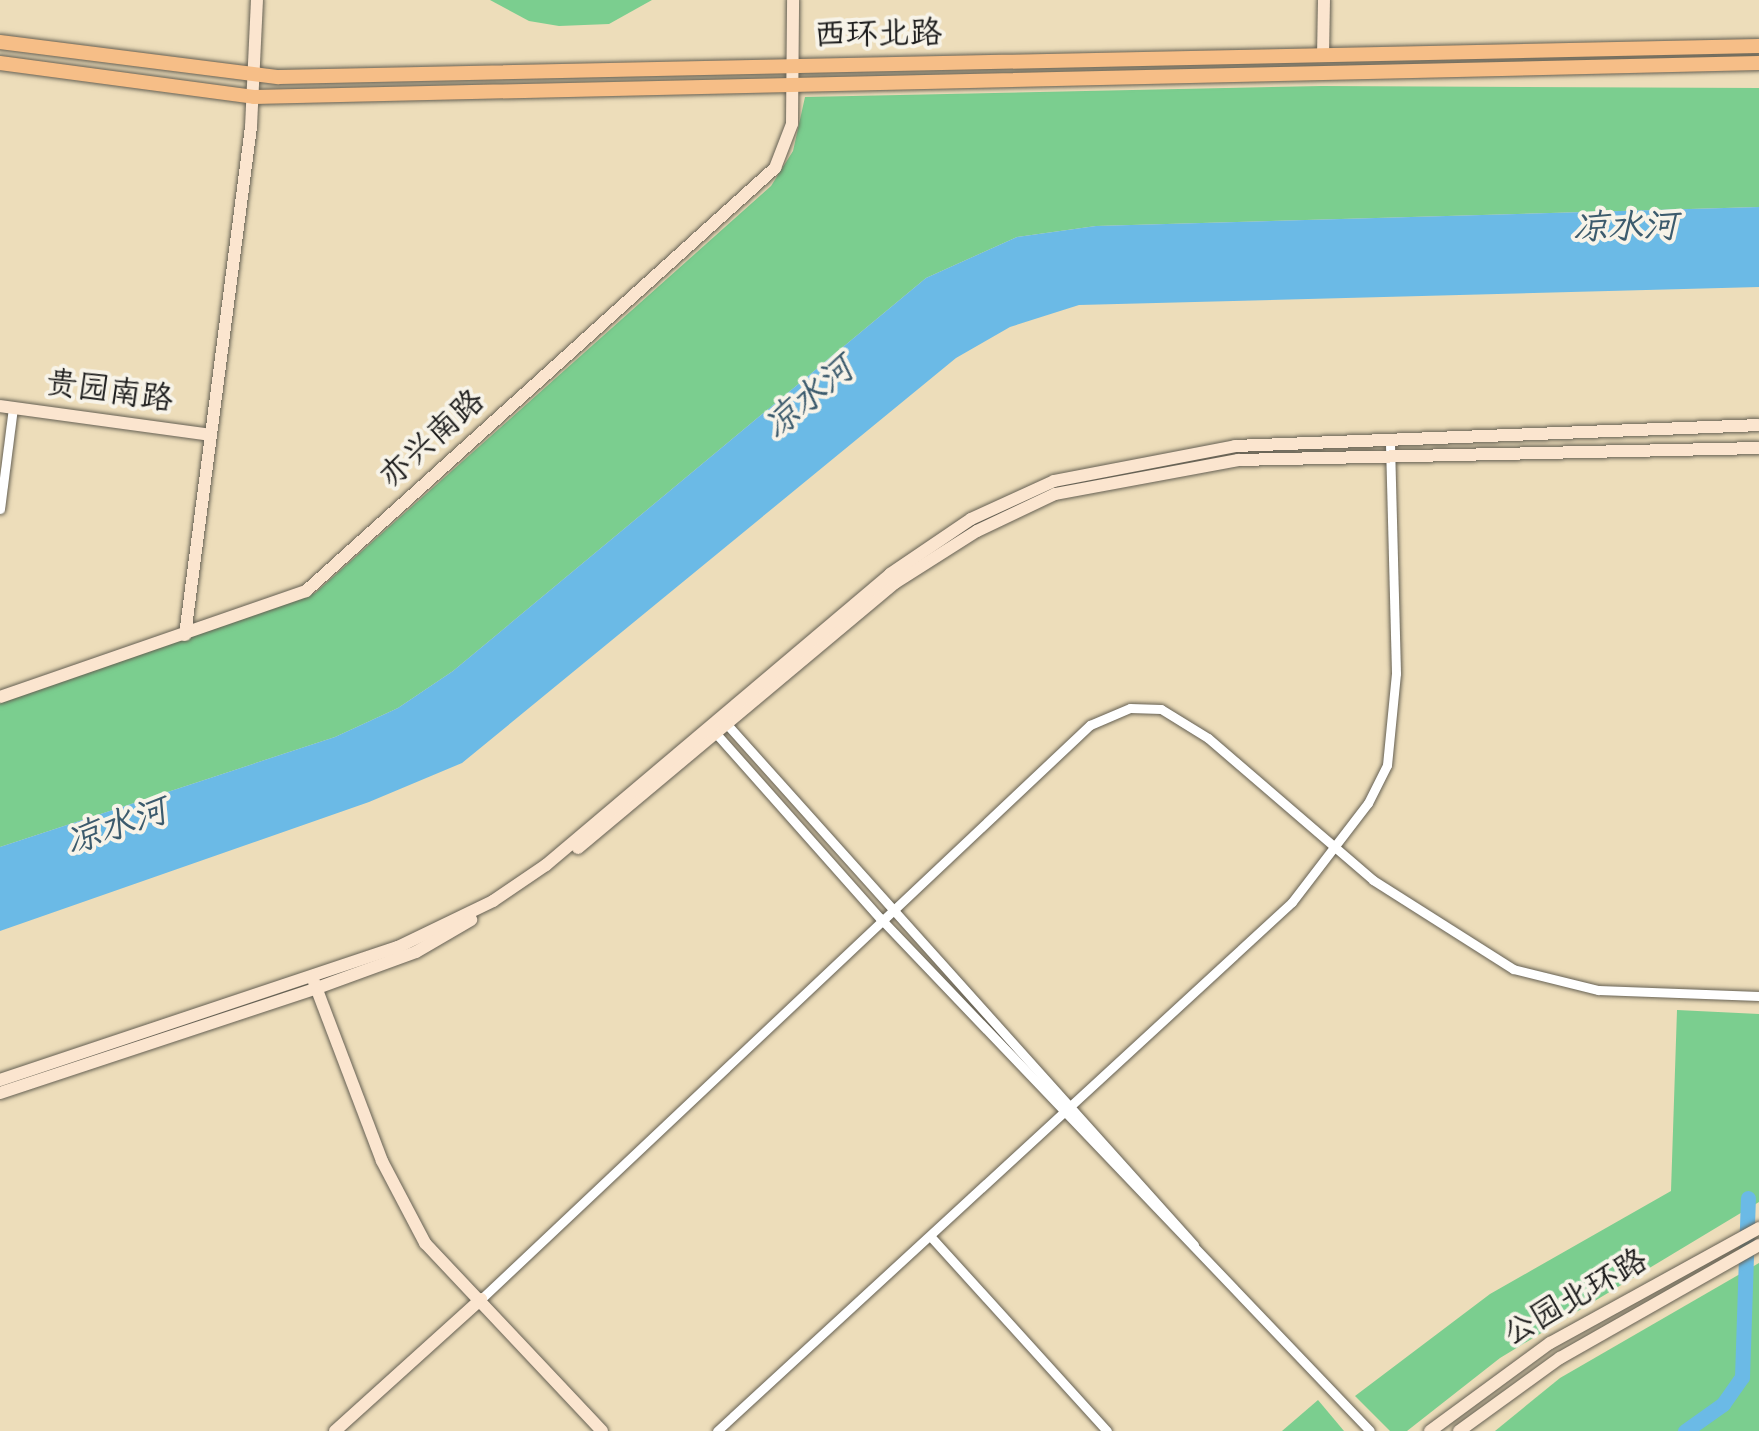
<!DOCTYPE html>
<html>
<head>
<meta charset="utf-8">
<style>
  body { margin:0 }
  #map { position:relative; width:1759px; height:1431px; overflow:hidden; background:#edddba; font-family:Kalam,"LXGW WenKai TC",sans-serif }
  div>[style] { position:absolute }
  .green>* { inset:0; background:#7bce8f }
  .water>* { inset:0; background:#6bbae6 }
  .river>* { height:15px; margin:-7.5px; padding:0 7.5px; transform-origin:7.5px; border-radius:7.5px; background:#6bbae6 }
  .roads { filter:drop-shadow(0 0 2px #656053) drop-shadow(0 0 2px #656053) }
  .street>* { height:9px; margin:-4.5px; padding:0 4.5px; transform-origin:4.5px; border-radius:4.5px; background:#fff }
  .secondary>* { height:12px; margin:-6px; padding:0 6px; transform-origin:6px; border-radius:6px; background:#fbe5cf }
  .primary>* { height:14px; margin:-7px; padding:0 7px; transform-origin:7px; border-radius:7px; background:#f6be87 }
  span { translate:-50% -50%; white-space:nowrap; text-align:center; line-height:1.15; -webkit-text-stroke:8px #f7f3e8; paint-order:stroke }
  .street-label { font-size:32px; color:#1c1c1c }
  .water-label { font-size:35px; color:#3c5b6d; font-style:italic }
</style>
</head>
<body>
<div id="map">
  <div class="green">
    <i style="clip-path:polygon(490px 0,652px 0,609px 24px,559px 26px,529px 21px)"></i>
    <i style="clip-path:polygon(1322px 86px,1759px 88px,1759px 207px,1096px 226px,1017px 237px,926px 278px,453px 671px,398px 708px,335px 737px,0 847px,0 702px,315px 593px,771px 186px,793px 151px,805px 97px)"></i>
    <i style="clip-path:polygon(1677px 1010px,1759px 1014px,1759px 1202px,1500px 1358px,1407px 1431px,1390px 1431px,1355px 1396px,1490px 1294px,1671px 1191px)"></i>
    <i style="clip-path:polygon(1759px 1263px,1759px 1431px,1495px 1431px,1560px 1378px)"></i>
    <i style="clip-path:polygon(1318px 1400px,1344px 1431px,1282px 1431px)"></i>
  </div>
  <div class="water">
    <i style="clip-path:polygon(1759px 207px,1759px 287px,1079px 305px,1010px 327px,956px 358px,462px 763px,369px 802px,0 931px,0 847px,335px 737px,398px 708px,453px 671px,926px 278px,1017px 237px,1096px 226px)"></i>
  </div>
  <div class="river">
    <i style="left:1685px;top:1431px;width:47px;rotate:-35.4deg"></i>
    <i style="left:1723px;top:1404px;width:33px;rotate:-55deg"></i>
    <i style="left:1742px;top:1377px;width:179px;rotate:-88.1deg"></i>
  </div>
  <div class="roads">
    <div class="street">
      <i style="left:0;top:509px;width:102px;rotate:-82.7deg"></i>
      <i style="left:724px;top:721px;width:704px;rotate:48.11deg"></i>
      <i style="left:712px;top:729px;width:253px;rotate:48.4deg"></i>
      <i style="left:880px;top:918px;width:709px;rotate:46.31deg"></i>
      <i style="left:931px;top:1237px;width:262px;rotate:47.8deg"></i>
      <i style="left:481px;top:1299px;width:837px;rotate:-43.31deg"></i>
      <i style="left:1090px;top:725px;width:43px;rotate:-23deg"></i>
      <i style="left:1130px;top:708px;width:31px;rotate:2deg"></i>
      <i style="left:1161px;top:709px;width:55px;rotate:31.7deg"></i>
      <i style="left:1208px;top:738px;width:218px;rotate:40.7deg"></i>
      <i style="left:1373px;top:880px;width:166px;rotate:32.4deg"></i>
      <i style="left:1513px;top:969px;width:88px;rotate:13.9deg"></i>
      <i style="left:1598px;top:990px;width:161px;rotate:2.1deg"></i>
      <i style="left:717px;top:1431px;width:781px;rotate:-42.61deg"></i>
      <i style="left:1292px;top:902px;width:125px;rotate:-52.5deg"></i>
      <i style="left:1368px;top:803px;width:42px;rotate:-63.4deg"></i>
      <i style="left:1387px;top:765px;width:92px;rotate:-84.4deg"></i>
      <i style="left:1396px;top:673px;width:234px;rotate:-91.5deg"></i>
    </div>
    <div class="secondary">
      <i style="left:1323px;top:56px;width:56px;rotate:-89deg"></i>
      <i style="left:0;top:406px;width:213px;rotate:7.8deg"></i>
      <i style="left:185px;top:635px;width:512px;rotate:-82.6deg"></i>
      <i style="left:251px;top:127px;width:127px;rotate:-87.3deg"></i>
      <i style="left:0;top:697px;width:324px;rotate:-19.1deg"></i>
      <i style="left:306px;top:591px;width:632px;rotate:-42.05deg"></i>
      <i style="left:775px;top:168px;width:47px;rotate:-68.9deg"></i>
      <i style="left:792px;top:124px;width:124px;rotate:-89.5deg"></i>
      <i style="left:578px;top:848px;width:413px;rotate:-39.9deg"></i>
      <i style="left:895px;top:583px;width:97px;rotate:-32.4deg"></i>
      <i style="left:977px;top:531px;width:86px;rotate:-25.4deg"></i>
      <i style="left:1055px;top:494px;width:186px;rotate:-10.5deg"></i>
      <i style="left:1238px;top:460px;width:521px;rotate:-1.32deg"></i>
      <i style="left:314px;top:982px;width:191px;rotate:69.2deg"></i>
      <i style="left:382px;top:1161px;width:93px;rotate:62.3deg"></i>
      <i style="left:425px;top:1243px;width:258px;rotate:46.7deg"></i>
      <i style="left:0;top:1080px;width:420px;rotate:-18.5deg"></i>
      <i style="left:398px;top:947px;width:106px;rotate:-25.8deg"></i>
      <i style="left:493px;top:901px;width:64px;rotate:-34.2deg"></i>
      <i style="left:546px;top:865px;width:451px;rotate:-40.2deg"></i>
      <i style="left:890px;top:574px;width:98px;rotate:-34.2deg"></i>
      <i style="left:971px;top:519px;width:91px;rotate:-24.6deg"></i>
      <i style="left:1054px;top:481px;width:184px;rotate:-10.9deg"></i>
      <i style="left:1235px;top:446px;width:524px;rotate:-2.29deg"></i>
      <i style="left:0;top:1093px;width:334px;rotate:-18.3deg"></i>
      <i style="left:317px;top:988px;width:105px;rotate:-20deg"></i>
      <i style="left:416px;top:952px;width:64px;rotate:-30.2deg"></i>
      <i style="left:335px;top:1431px;width:197px;rotate:-42.1deg"></i>
      <i style="left:1430px;top:1431px;width:149px;rotate:-36.3deg"></i>
      <i style="left:1550px;top:1343px;width:239px;rotate:-28.8deg"></i>
      <i style="left:1459px;top:1431px;width:125px;rotate:-35.9deg"></i>
      <i style="left:1560px;top:1358px;width:229px;rotate:-29.6deg"></i>
    </div>
    <div class="primary">
      <i style="left:0;top:42px;width:281px;rotate:7.2deg"></i>
      <i style="left:279px;top:77px;width:1480px;rotate:-1.2deg"></i>
      <i style="left:0;top:63px;width:256px;rotate:7.6deg"></i>
      <i style="left:254px;top:97px;width:1505px;rotate:-1.29deg"></i>
    </div>
  </div>
  <div class="street-label">
    <span style="left:878px;top:36px;rotate:-1deg">西环北路</span>
    <span style="left:109px;top:393px;rotate:8deg">贵园南路</span>
    <span style="left:433px;top:440px;rotate:-42deg">亦兴南路</span>
    <span style="left:1576px;top:1299px;rotate:-30deg">公园北环路</span>
  </div>
  <div class="water-label">
    <span style="left:1625px;top:229px;rotate:-1deg">凉水河</span>
    <span style="left:810px;top:399px;rotate:-40deg">凉水河</span>
    <span style="left:117px;top:828px;rotate:-19deg">凉水河</span>
  </div>
</div>
</body>
</html>
